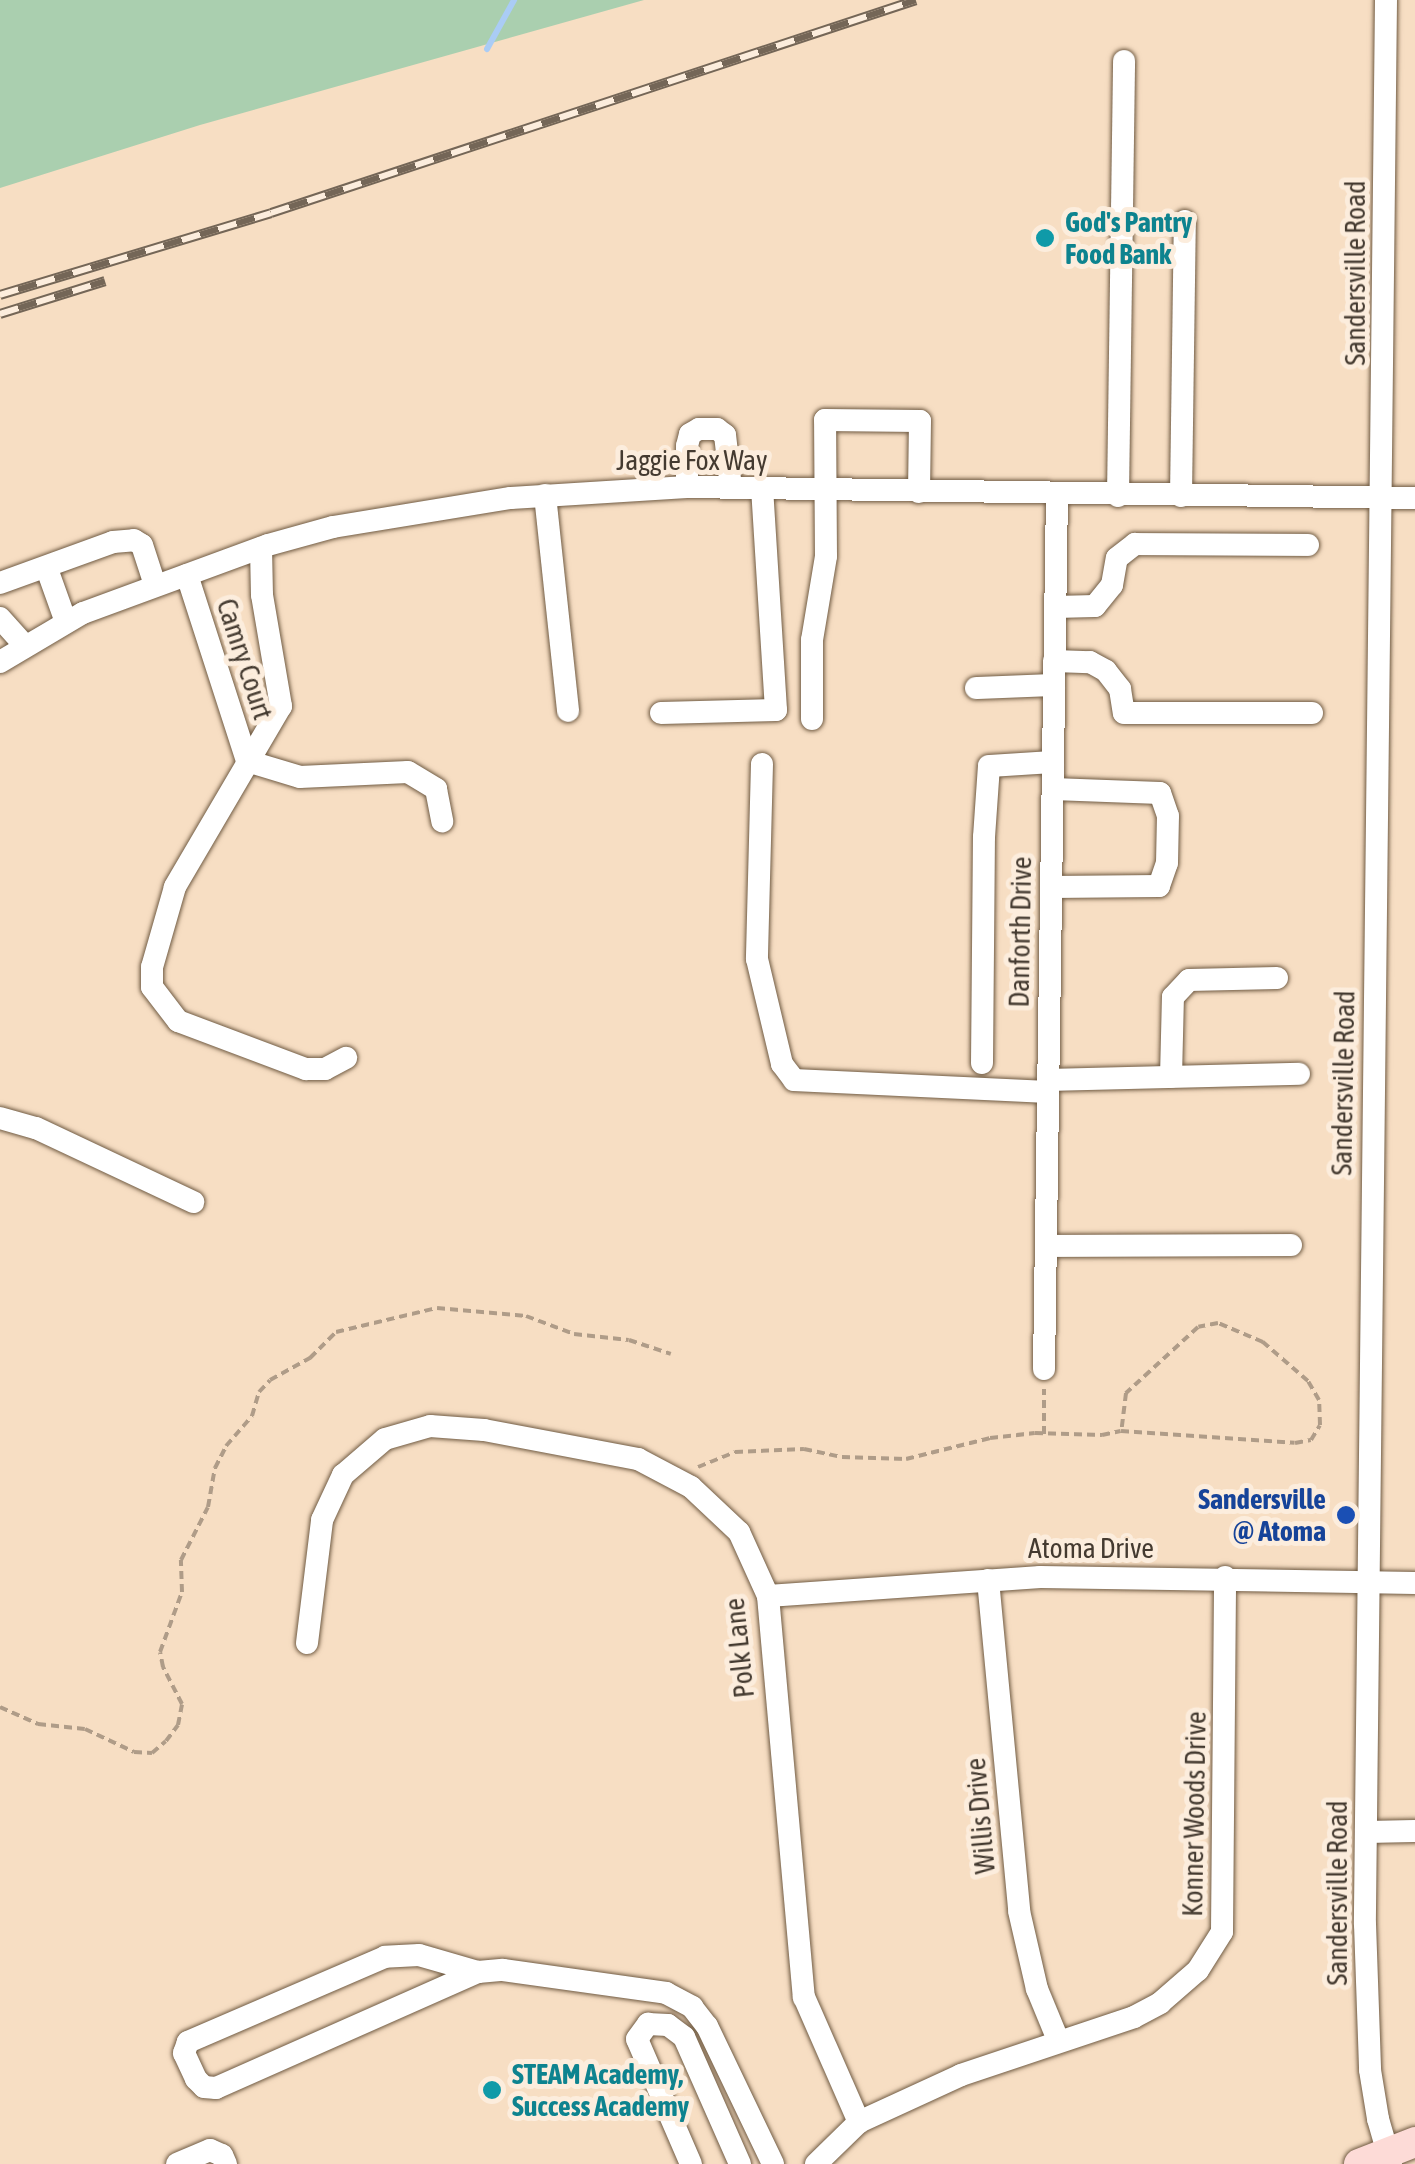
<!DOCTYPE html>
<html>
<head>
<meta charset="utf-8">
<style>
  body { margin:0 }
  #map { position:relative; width:1415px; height:2164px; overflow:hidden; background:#f7dec3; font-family:"Asap Condensed",sans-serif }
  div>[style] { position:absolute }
  .green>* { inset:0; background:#aacfaf }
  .stream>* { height:6px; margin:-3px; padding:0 3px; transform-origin:3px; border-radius:3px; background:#aaccf5 }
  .path>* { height:4px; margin-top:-2px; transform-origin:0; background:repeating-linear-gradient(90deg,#af9c88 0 8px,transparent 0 13px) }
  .roads { filter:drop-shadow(0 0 2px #705b43) drop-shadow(0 0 2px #705b43) }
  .minor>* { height:22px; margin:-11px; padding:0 11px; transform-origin:11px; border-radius:11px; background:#fff }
  .major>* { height:30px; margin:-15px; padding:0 15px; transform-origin:15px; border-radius:15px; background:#fddbd7 }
  .rail>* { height:10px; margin-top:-5px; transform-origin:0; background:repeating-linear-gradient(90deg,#fceddd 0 19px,#746657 0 38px); box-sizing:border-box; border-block:2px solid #746657 }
  .dots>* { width:28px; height:28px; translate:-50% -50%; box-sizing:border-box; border:5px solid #fceddd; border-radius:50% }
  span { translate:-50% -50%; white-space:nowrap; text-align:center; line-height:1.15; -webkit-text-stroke:10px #fceddd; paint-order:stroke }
  .culture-label { font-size:28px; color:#0d838f; font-weight:700 }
  .left { translate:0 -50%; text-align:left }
  .street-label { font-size:28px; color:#443a30 }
  .transit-label { font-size:28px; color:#164399; font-weight:700 }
  .right { translate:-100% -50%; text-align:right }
</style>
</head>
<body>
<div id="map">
  <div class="green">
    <i style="clip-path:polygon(0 0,644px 0,200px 125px,0 188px)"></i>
  </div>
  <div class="stream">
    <i style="left:487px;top:49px;width:56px;rotate:-61.1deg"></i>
  </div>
  <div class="path">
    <i style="left:1044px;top:1434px;width:45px;rotate:-90deg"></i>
    <i style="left:698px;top:1467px;width:40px;rotate:-22deg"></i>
    <i style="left:735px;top:1452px;width:69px;rotate:-2.5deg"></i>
    <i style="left:804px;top:1449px;width:39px;rotate:12deg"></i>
    <i style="left:842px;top:1457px;width:64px;rotate:1.8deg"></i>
    <i style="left:906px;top:1459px;width:87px;rotate:-14deg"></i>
    <i style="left:990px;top:1438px;width:45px;rotate:-6.3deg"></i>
    <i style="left:1035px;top:1433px;width:67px;rotate:1.7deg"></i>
    <i style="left:1102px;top:1435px;width:19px;rotate:-12deg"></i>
    <i style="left:1121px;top:1431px;width:174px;rotate:3.9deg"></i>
    <i style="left:1295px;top:1443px;width:16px;rotate:-11deg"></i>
    <i style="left:1311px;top:1440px;width:17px;rotate:-59deg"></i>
    <i style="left:1320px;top:1425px;width:25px;rotate:-92deg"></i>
    <i style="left:1319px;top:1400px;width:22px;rotate:-120deg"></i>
    <i style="left:1308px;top:1381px;width:60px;rotate:-139.1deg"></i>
    <i style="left:1263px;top:1342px;width:49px;rotate:-157.1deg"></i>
    <i style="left:1218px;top:1323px;width:20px;rotate:169deg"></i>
    <i style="left:1198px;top:1327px;width:98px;rotate:137.5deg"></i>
    <i style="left:1126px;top:1393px;width:38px;rotate:97deg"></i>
    <i style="left:0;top:1707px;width:42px;rotate:24.1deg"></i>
    <i style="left:38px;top:1724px;width:47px;rotate:6.1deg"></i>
    <i style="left:85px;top:1729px;width:54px;rotate:25.1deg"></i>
    <i style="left:134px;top:1752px;width:18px;rotate:3deg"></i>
    <i style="left:152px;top:1753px;width:18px;rotate:-41deg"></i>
    <i style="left:166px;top:1741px;width:20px;rotate:-53deg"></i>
    <i style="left:178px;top:1725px;width:21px;rotate:-79deg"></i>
    <i style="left:182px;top:1704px;width:42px;rotate:-117.2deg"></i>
    <i style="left:163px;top:1667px;width:15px;rotate:-101deg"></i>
    <i style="left:160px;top:1652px;width:64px;rotate:-69.9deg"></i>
    <i style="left:182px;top:1592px;width:32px;rotate:-92deg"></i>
    <i style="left:181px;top:1560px;width:59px;rotate:-63deg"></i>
    <i style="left:208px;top:1507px;width:40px;rotate:-80deg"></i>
    <i style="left:215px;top:1468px;width:25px;rotate:-63deg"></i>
    <i style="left:226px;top:1446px;width:40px;rotate:-49deg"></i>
    <i style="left:252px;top:1416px;width:25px;rotate:-74deg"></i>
    <i style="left:259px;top:1392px;width:16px;rotate:-47deg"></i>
    <i style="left:270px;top:1380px;width:46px;rotate:-28.8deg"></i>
    <i style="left:310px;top:1358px;width:37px;rotate:-45deg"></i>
    <i style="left:336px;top:1332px;width:104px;rotate:-13.4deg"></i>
    <i style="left:437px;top:1308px;width:89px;rotate:5.1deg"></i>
    <i style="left:526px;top:1316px;width:51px;rotate:20.6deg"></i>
    <i style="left:574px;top:1334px;width:55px;rotate:6.2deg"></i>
    <i style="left:629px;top:1340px;width:44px;rotate:18.4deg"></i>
  </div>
  <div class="roads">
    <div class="minor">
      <i style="left:1386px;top:0;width:1924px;rotate:90.63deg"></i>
      <i style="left:1365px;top:1924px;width:146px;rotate:88deg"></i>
      <i style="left:1370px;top:2070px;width:50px;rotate:80.7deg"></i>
      <i style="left:1378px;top:2119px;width:47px;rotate:73.9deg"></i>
      <i style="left:687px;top:487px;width:41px;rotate:-90deg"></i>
      <i style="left:687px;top:446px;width:12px;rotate:-76deg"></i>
      <i style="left:690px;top:434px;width:10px;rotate:-29deg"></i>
      <i style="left:699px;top:429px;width:18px"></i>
      <i style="left:717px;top:429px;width:10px;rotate:37deg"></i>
      <i style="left:725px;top:435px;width:53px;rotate:83.5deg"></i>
      <i style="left:545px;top:495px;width:217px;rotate:83.9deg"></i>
      <i style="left:1118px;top:496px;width:435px;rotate:-89.2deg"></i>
      <i style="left:1181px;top:496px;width:275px;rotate:-89.2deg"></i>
      <i style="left:261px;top:548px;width:47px;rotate:88.8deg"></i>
      <i style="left:262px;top:595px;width:113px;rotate:80.3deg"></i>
      <i style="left:281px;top:706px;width:210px;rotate:120.4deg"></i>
      <i style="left:175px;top:887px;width:83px;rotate:106deg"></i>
      <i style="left:152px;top:967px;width:20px;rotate:90deg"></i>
      <i style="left:152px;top:987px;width:43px;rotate:52.6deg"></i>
      <i style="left:178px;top:1021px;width:137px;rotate:20.6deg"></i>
      <i style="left:306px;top:1069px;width:19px"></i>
      <i style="left:325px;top:1069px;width:24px;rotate:-28deg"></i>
      <i style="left:47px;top:569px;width:56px;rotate:70.3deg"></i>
      <i style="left:187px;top:575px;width:195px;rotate:72.1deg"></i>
      <i style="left:0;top:583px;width:120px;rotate:-19.9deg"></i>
      <i style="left:113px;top:542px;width:21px;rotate:-5deg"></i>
      <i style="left:134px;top:540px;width:9px;rotate:32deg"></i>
      <i style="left:142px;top:545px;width:42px;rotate:72deg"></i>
      <i style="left:1055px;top:607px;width:40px;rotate:-1.4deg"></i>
      <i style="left:1095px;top:606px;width:27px;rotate:-51deg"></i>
      <i style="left:1112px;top:585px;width:27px;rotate:-80deg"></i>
      <i style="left:1117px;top:558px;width:23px;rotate:-38deg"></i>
      <i style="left:1135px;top:544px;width:173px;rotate:0.3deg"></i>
      <i style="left:0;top:618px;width:38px;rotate:48deg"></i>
      <i style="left:1054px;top:661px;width:36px;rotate:2deg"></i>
      <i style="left:1090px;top:662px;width:18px;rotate:29deg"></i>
      <i style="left:1106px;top:671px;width:23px;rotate:52deg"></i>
      <i style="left:1120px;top:689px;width:24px;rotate:81deg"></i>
      <i style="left:1124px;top:713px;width:188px"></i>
      <i style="left:0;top:662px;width:96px;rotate:-30.6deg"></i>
      <i style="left:83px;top:613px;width:197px;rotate:-20.2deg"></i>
      <i style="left:268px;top:545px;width:67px;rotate:-15.5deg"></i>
      <i style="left:333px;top:527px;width:180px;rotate:-9.3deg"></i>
      <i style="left:511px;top:498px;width:176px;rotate:-3.6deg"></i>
      <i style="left:687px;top:487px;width:728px;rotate:0.87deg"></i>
      <i style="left:976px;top:688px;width:78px;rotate:-2.2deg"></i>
      <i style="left:661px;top:713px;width:115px;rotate:-1.5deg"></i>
      <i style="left:776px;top:710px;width:221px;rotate:-93.6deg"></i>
      <i style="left:812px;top:719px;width:79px;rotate:-90deg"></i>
      <i style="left:812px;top:640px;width:85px;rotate:-80.5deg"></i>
      <i style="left:826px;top:556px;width:136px;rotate:-90.4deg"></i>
      <i style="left:825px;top:420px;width:95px;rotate:0.6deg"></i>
      <i style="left:920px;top:421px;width:71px;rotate:90.8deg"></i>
      <i style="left:247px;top:761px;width:55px;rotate:16.8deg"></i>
      <i style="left:300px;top:777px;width:108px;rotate:-2.7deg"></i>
      <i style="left:408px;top:772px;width:33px;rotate:31deg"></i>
      <i style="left:436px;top:789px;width:33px;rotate:79deg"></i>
      <i style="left:762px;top:764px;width:195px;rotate:91.5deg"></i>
      <i style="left:757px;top:959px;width:108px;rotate:76.6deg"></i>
      <i style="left:782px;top:1064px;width:20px;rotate:53deg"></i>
      <i style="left:794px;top:1080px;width:254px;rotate:2.7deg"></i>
      <i style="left:1051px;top:887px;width:108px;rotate:-0.5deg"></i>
      <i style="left:1159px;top:886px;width:24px;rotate:-71deg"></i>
      <i style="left:1167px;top:863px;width:47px;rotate:-88.8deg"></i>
      <i style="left:1168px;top:816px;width:24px;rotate:-109deg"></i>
      <i style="left:1160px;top:793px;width:107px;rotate:-177.9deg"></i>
      <i style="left:982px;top:1063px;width:226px;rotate:-89.5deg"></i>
      <i style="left:984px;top:837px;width:71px;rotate:-86deg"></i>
      <i style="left:989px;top:766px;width:64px;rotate:-3.6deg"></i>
      <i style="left:1171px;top:1077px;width:80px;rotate:-88.6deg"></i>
      <i style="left:1173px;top:997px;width:23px;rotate:-47deg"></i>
      <i style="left:1189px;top:980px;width:88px;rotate:-1.3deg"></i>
      <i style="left:1048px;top:1080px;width:251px;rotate:-1.4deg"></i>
      <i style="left:0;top:1118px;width:37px;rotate:16deg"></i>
      <i style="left:36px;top:1128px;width:174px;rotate:25.2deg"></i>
      <i style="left:1046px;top:1246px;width:245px;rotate:-0.2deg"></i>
      <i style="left:1044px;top:1369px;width:873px;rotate:-89.15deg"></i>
      <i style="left:988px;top:1580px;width:332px;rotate:84.6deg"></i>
      <i style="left:1019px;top:1911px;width:80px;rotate:77deg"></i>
      <i style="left:1037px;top:1989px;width:55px;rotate:67.6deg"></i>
      <i style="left:768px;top:1596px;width:273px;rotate:-4deg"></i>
      <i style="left:1040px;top:1577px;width:375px;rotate:0.9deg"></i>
      <i style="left:307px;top:1643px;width:124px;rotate:-83deg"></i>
      <i style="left:322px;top:1520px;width:50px;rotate:-65deg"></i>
      <i style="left:343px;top:1475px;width:55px;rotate:-40.6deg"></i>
      <i style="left:385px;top:1439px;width:47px;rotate:-16.1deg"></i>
      <i style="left:430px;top:1426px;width:54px;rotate:4.2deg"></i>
      <i style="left:484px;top:1430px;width:157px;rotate:10.7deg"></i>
      <i style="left:638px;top:1459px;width:60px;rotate:27.8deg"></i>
      <i style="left:691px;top:1487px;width:66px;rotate:43.2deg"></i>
      <i style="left:739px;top:1532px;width:70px;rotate:65.6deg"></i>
      <i style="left:768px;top:1596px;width:403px;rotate:84.9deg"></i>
      <i style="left:804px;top:1997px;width:137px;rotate:66.3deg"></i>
      <i style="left:1366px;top:1832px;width:49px;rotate:-1.2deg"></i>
      <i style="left:478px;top:1972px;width:61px;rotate:-163.9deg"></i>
      <i style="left:419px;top:1955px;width:34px;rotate:177deg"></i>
      <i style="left:385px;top:1957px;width:215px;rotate:156.7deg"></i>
      <i style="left:188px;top:2042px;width:12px;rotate:110deg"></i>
      <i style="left:184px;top:2053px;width:29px;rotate:65deg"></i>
      <i style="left:196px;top:2079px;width:11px;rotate:45deg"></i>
      <i style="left:204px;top:2087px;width:12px;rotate:5deg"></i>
      <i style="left:216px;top:2088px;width:287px;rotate:-23.9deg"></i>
      <i style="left:478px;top:1972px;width:25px;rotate:-5deg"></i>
      <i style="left:503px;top:1970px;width:165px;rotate:8deg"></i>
      <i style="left:666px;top:1993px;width:30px;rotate:28deg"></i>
      <i style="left:692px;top:2007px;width:24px;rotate:52deg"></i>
      <i style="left:707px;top:2026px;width:153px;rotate:64.4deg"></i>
      <i style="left:177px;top:2164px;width:36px;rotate:-23deg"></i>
      <i style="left:210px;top:2150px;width:13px;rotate:23deg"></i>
      <i style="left:222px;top:2155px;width:10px;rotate:66deg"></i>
      <i style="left:691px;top:2164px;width:136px;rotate:-113.4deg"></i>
      <i style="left:637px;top:2039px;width:19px;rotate:-54deg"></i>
      <i style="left:648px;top:2024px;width:20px;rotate:3deg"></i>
      <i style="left:668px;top:2025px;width:20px;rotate:37deg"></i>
      <i style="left:684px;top:2037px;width:139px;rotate:66.2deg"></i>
      <i style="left:816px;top:2164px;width:60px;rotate:-44.3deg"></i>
      <i style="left:859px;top:2122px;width:112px;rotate:-24.7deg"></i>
      <i style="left:961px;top:2075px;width:182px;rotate:-18.5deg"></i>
      <i style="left:1134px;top:2017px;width:30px;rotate:-28deg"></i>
      <i style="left:1160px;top:2003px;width:50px;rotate:-41deg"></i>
      <i style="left:1198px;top:1970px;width:45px;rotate:-57.7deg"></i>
      <i style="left:1222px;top:1932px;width:355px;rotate:-89.5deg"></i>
    </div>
    <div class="major">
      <i style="left:1359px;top:2164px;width:60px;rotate:-21.4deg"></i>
    </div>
  </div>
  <div class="rail">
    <i style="left:0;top:295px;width:283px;rotate:-16.8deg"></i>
    <i style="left:271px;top:213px;width:679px;rotate:-18.27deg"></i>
    <i style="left:0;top:314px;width:110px;rotate:-17.4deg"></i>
  </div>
  <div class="dots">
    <i style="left:1045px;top:238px;background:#0f9aa8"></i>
    <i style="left:1346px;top:1515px;background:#1a4fb4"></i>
    <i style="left:492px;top:2090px;background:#0f9aa8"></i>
  </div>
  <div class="culture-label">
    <span class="left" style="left:1065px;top:238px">God's Pantry<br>Food Bank</span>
    <span class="left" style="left:512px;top:2090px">STEAM Academy,<br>Success Academy</span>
  </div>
  <div class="street-label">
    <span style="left:1355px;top:273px;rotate:-90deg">Sandersville Road</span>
    <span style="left:692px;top:460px">Jaggie Fox Way</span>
    <span style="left:245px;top:659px;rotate:72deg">Camry Court</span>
    <span style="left:1020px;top:932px;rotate:-89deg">Danforth Drive</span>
    <span style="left:1343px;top:1083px;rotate:-89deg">Sandersville Road</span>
    <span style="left:1091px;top:1548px">Atoma Drive</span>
    <span style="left:739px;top:1648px;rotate:-96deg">Polk Lane</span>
    <span style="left:1194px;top:1814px;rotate:-89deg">Konner Woods Drive</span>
    <span style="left:980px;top:1816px;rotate:-95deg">Willis Drive</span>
    <span style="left:1337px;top:1893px;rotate:-90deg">Sandersville Road</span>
  </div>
  <div class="transit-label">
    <span class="right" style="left:1326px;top:1515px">Sandersville<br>@ Atoma</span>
  </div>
</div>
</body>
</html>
